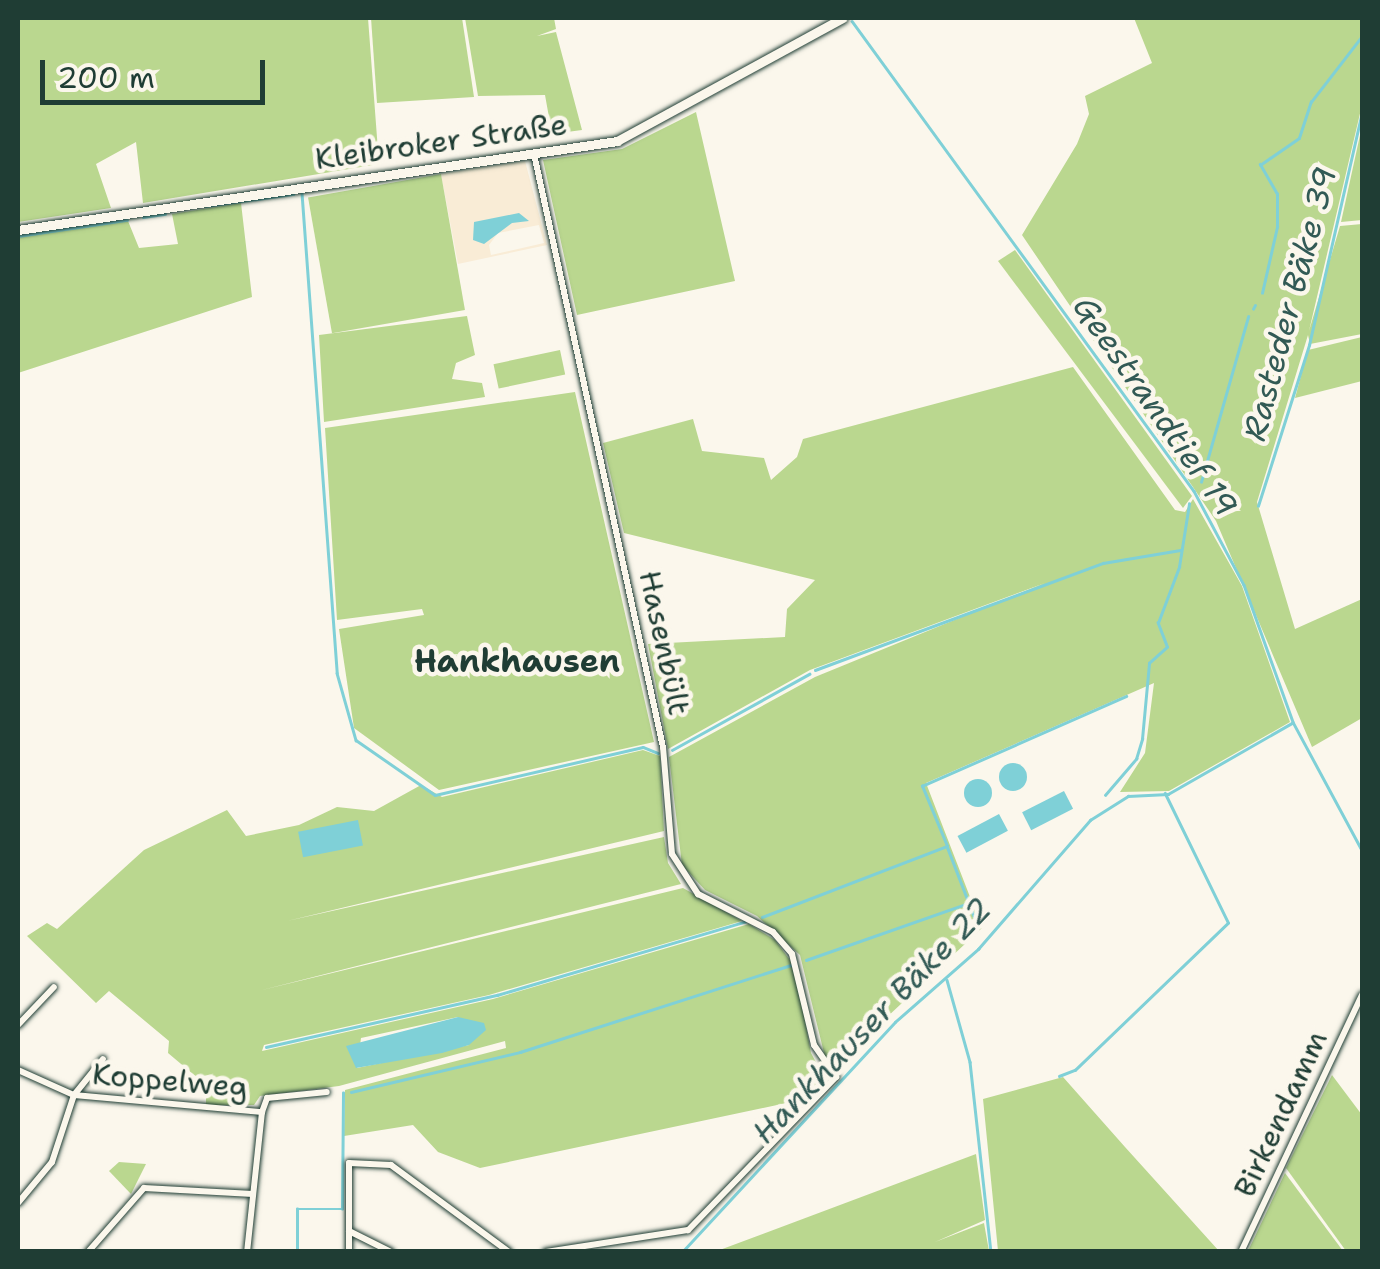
<!DOCTYPE html>
<html>
<head>
<meta charset="utf-8">
<style>
  body { margin:0 }
  #map { position:relative; width:1380px; height:1269px; overflow:hidden; background:#fbf7ec; font-family:"Shantell Sans",sans-serif }
  div>[style] { position:absolute }
  .built>* { inset:0; background:#f9ecd6 }
  .green>* { inset:0; background:#bad78f; transform-origin:0 0 }
  .water>* { inset:0; background:#7fd0d7; transform-origin:0 0 }
  .round { border-radius:50% }
  .stream>* { height:2.5px; margin:-1.25px; padding:0 1.25px; transform-origin:1.25px; border-radius:1.25px; background:#7fd0d7 }
  .roads { filter:drop-shadow(0 0 2px #1f3d34) drop-shadow(0 0 2px #1f3d34) }
  .street>* { height:6px; margin:-3px; padding:0 3px; transform-origin:3px; border-radius:3px; background:#fbf7ec }
  .secondary>* { height:9px; margin:-4.5px; padding:0 4.5px; transform-origin:4.5px; border-radius:4.5px; background:#fbf7ec }
  span { translate:-50% -50%; white-space:nowrap; text-align:center; line-height:1.15; -webkit-text-stroke:9px #fbf7ec; paint-order:stroke }
  .street-label { font-size:30px; color:#1f3d34 }
  .water-label { font-size:32px; color:#325a55; font-style:italic }
  .neighbourhood-label { font-size:32px; color:#1f3d34; font-weight:700 }
  .frame { position:absolute; inset:0; border:20px solid #1f3d34; pointer-events:none }
  .scale { position:absolute; left:40px; top:60px; width:225px; height:45px; box-sizing:border-box; border:5px solid #1f3d34; border-top:0; padding-left:12px; font-size:30px; line-height:35px; white-space:nowrap; color:#1f3d34; -webkit-text-stroke:8px #fbf7ec; paint-order:stroke }
</style>
</head>
<body>
<div id="map">
  <div class="built">
    <i style="clip-path:polygon(evenodd,525px 161px,547px 245px,458px 264px,441px 174px,525px 161px,539px 225px,544px 243px,491px 255px,489px 245px,498px 233px,539px 225px)"></i>
  </div>
  <div class="green">
    <i style="clip-path:polygon(18px 18px,368px 18px,379px 164px,143px 203px,136px 142px,96px 164px,111px 208px,18px 222px)"></i>
    <i style="clip-path:polygon(371px 18px,462px 18px,474px 97px,377px 103px)"></i>
    <i style="clip-path:polygon(465px 18px,554px 18px,556px 29px,537px 36px,556px 32px,582px 130px,552px 134px,545px 95px,478px 96px)"></i>
    <i style="clip-path:polygon(1134px 18px,1362px 18px,1362px 105px,1309px 331px,1340px 226px,1362px 224px,1362px 334px,1310px 344px,1308px 335px,1257px 502px,1295px 629px,1362px 599px,1362px 718px,1312px 747px,1216px 521px,1022px 235px,1077px 144px,1089px 114px,1085px 96px,1152px 63px)"></i>
    <i style="clip-path:polygon(696px 112px,735px 281px,577px 315px,543px 160px,622px 149px)"></i>
    <i style="clip-path:polygon(1362px 126px,1362px 220px,1341px 222px)"></i>
    <i style="left:441px;top:174px;width:138px;height:135px;rotate:80deg"></i>
    <i style="clip-path:polygon(241px 203px,252px 297px,18px 373px,18px 237px,128px 221px,139px 248px,178px 244px,172px 214px)"></i>
    <i style="clip-path:polygon(1015px 250px,1192px 496px,1183px 508px,998px 261px)"></i>
    <i style="clip-path:polygon(467px 316px,475px 355px,456px 363px,452px 379px,482px 383px,485px 397px,324px 422px,319px 335px)"></i>
    <i style="clip-path:polygon(1362px 337px,1362px 381px,1295px 398px,1308px 350px)"></i>
    <i style="left:560px;top:350px;width:25px;height:68px;rotate:78deg"></i>
    <i style="clip-path:polygon(1073px 367px,1175px 510px,1185px 512px,1193px 499px,1242px 586px,1290px 722px,1169px 791px,1120px 792px,1145px 753px,1154px 683px,926px 783px,982px 928px,838px 1063px,826px 1061px,800px 955px,757px 916px,705px 890px,682px 865px,669px 757px,815px 677px,1045px 583px,810px 670px,668px 749px,648px 644px,785px 637px,787px 609px,815px 580px,624px 533px,603px 443px,693px 419px,702px 451px,764px 458px,771px 480px,797px 457px,803px 439px)"></i>
    <i style="clip-path:polygon(575px 392px,654px 742px,439px 790px,354px 728px,339px 629px,424px 615px,422px 609px,337px 620px,325px 428px)"></i>
    <i style="clip-path:polygon(evenodd,643px 750px,660px 756px,664px 831px,287px 921px,664px 837px,668px 863px,681px 884px,262px 990px,683px 888px,742px 921px,489px 995px,264px 1045px,262px 1051px,493px 999px,749px 924px,775px 940px,795px 967px,811px 1053px,826px 1081px,805px 1099px,480px 1168px,438px 1152px,413px 1125px,344px 1136px,345px 1090px,506px 1048px,505px 1041px,339px 1086px,260px 1096px,254px 1105px,206px 1105px,206px 1085px,168px 1053px,169px 1041px,109px 991px,96px 1003px,27px 936px,47px 923px,57px 929px,144px 850px,227px 810px,246px 836px,299px 825px,337px 807px,374px 811px,421px 785px,442px 797px,643px 750px,458px 1017px,469px 1045px,357px 1068px,361px 1038px,458px 1017px)"></i>
    <i style="clip-path:polygon(1332px 1075px,1362px 1115px,1362px 1251px,1346px 1251px,1286px 1168px)"></i>
    <i style="clip-path:polygon(1063px 1077px,1125px 1147px,1219px 1251px,998px 1251px,983px 1099px)"></i>
    <i style="clip-path:polygon(976px 1154px,985px 1220px,935px 1242px,984px 1223px,989px 1251px,717px 1251px)"></i>
    <i style="clip-path:polygon(119px 1162px,146px 1164px,131px 1194px,109px 1171px)"></i>
    <i style="clip-path:polygon(1285px 1173px,1343px 1251px,1248px 1251px)"></i>
  </div>
  <div class="water">
    <i style="clip-path:polygon(519px 213px,529px 221px,512px 223px,484px 244px,473px 240px,474px 222px)"></i>
    <i class="round" style="left:999px;top:763px;width:28px;height:28px"></i>
    <i class="round" style="left:964px;top:779px;width:28px;height:28px"></i>
    <i style="left:1064px;top:791px;width:20px;height:47px;rotate:63deg"></i>
    <i style="left:999px;top:814px;width:19px;height:47px;rotate:62deg"></i>
    <i style="left:358px;top:820px;width:26px;height:61px;rotate:79deg"></i>
    <i style="clip-path:polygon(458px 1017px,484px 1023px,486px 1030px,469px 1045px,442px 1053px,356px 1068px,346px 1046px)"></i>
  </div>
  <div class="stream">
    <i style="left:852px;top:21px;width:581px;rotate:53.96deg"></i>
    <i style="left:1194px;top:491px;width:106px;rotate:62deg"></i>
    <i style="left:1244px;top:585px;width:145px;rotate:70.3deg"></i>
    <i style="left:1293px;top:722px;width:145px;rotate:61.7deg"></i>
    <i style="left:302px;top:193px;width:481px;rotate:85.8deg"></i>
    <i style="left:337px;top:673px;width:70px;rotate:74.2deg"></i>
    <i style="left:356px;top:740px;width:96px;rotate:34.8deg"></i>
    <i style="left:435px;top:795px;width:213px;rotate:-13deg"></i>
    <i style="left:643px;top:747px;width:16px;rotate:22deg"></i>
    <i style="left:206px;top:206px;width:88px;rotate:-7.9deg"></i>
    <i style="left:143px;top:217px;width:22px;rotate:-8deg"></i>
    <i style="left:18px;top:236px;width:110px;rotate:-8.4deg"></i>
    <i style="left:1262px;top:293px;width:68px;rotate:-77.2deg"></i>
    <i style="left:1277px;top:227px;width:33px;rotate:-90deg"></i>
    <i style="left:1277px;top:194px;width:34px;rotate:-120deg"></i>
    <i style="left:1260px;top:165px;width:47px;rotate:-34.7deg"></i>
    <i style="left:1299px;top:138px;width:38px;rotate:-72deg"></i>
    <i style="left:1311px;top:102px;width:83px;rotate:-52.3deg"></i>
    <i style="left:1253px;top:309px;width:4px;rotate:-63deg"></i>
    <i style="left:1201px;top:482px;width:172px;rotate:-74.1deg"></i>
    <i style="left:1258px;top:506px;width:169px;rotate:-72.4deg"></i>
    <i style="left:1309px;top:345px;width:239px;rotate:-77.2deg"></i>
    <i style="left:815px;top:670px;width:307px;rotate:-20.4deg"></i>
    <i style="left:1103px;top:563px;width:78px;rotate:-9.6deg"></i>
    <i style="left:672px;top:750px;width:157px;rotate:-29deg"></i>
    <i style="left:1105px;top:795px;width:48px;rotate:-49.3deg"></i>
    <i style="left:1136px;top:759px;width:21px;rotate:-73deg"></i>
    <i style="left:1142px;top:739px;width:76px;rotate:-84.7deg"></i>
    <i style="left:1149px;top:663px;width:24px;rotate:-42deg"></i>
    <i style="left:1167px;top:647px;width:26px;rotate:-111deg"></i>
    <i style="left:1158px;top:623px;width:60px;rotate:-69.4deg"></i>
    <i style="left:1179px;top:567px;width:64px;rotate:-81deg"></i>
    <i style="left:947px;top:846px;width:65px;rotate:-112.6deg"></i>
    <i style="left:922px;top:786px;width:223px;rotate:-23.8deg"></i>
    <i style="left:762px;top:917px;width:198px;rotate:-21deg"></i>
    <i style="left:947px;top:846px;width:61px;rotate:68.9deg"></i>
    <i style="left:806px;top:960px;width:173px;rotate:-19.3deg"></i>
    <i style="left:969px;top:903px;width:26px;rotate:69deg"></i>
    <i style="left:947px;top:980px;width:85px;rotate:74.3deg"></i>
    <i style="left:970px;top:1062px;width:191px;rotate:83.7deg"></i>
    <i style="left:266px;top:1047px;width:237px;rotate:-12.7deg"></i>
    <i style="left:497px;top:995px;width:258px;rotate:-16.5deg"></i>
    <i style="left:1059px;top:1076px;width:17px;rotate:-21deg"></i>
    <i style="left:1075px;top:1070px;width:212px;rotate:-43.9deg"></i>
    <i style="left:1228px;top:923px;width:144px;rotate:-116deg"></i>
    <i style="left:351px;top:1092px;width:174px;rotate:-13.3deg"></i>
    <i style="left:520px;top:1052px;width:285px;rotate:-17.8deg"></i>
    <i style="left:297px;top:1252px;width:43px;rotate:-90deg"></i>
    <i style="left:297px;top:1209px;width:45px"></i>
    <i style="left:342px;top:1209px;width:116px;rotate:-89.5deg"></i>
    <i style="left:682px;top:1252px;width:313px;rotate:-47.2deg"></i>
    <i style="left:895px;top:1022px;width:111px;rotate:-41.3deg"></i>
    <i style="left:978px;top:949px;width:171px;rotate:-49deg"></i>
    <i style="left:1090px;top:820px;width:45px;rotate:-32.3deg"></i>
    <i style="left:1128px;top:796px;width:40px;rotate:-2.9deg"></i>
    <i style="left:1168px;top:794px;width:143px;rotate:-29.8deg"></i>
  </div>
  <div class="roads">
    <div class="street">
      <i style="left:534px;top:154px;width:607px;rotate:77.73deg"></i>
      <i style="left:663px;top:747px;width:107px;rotate:85.2deg"></i>
      <i style="left:672px;top:854px;width:48px;rotate:57deg"></i>
      <i style="left:698px;top:894px;width:84px;rotate:26.9deg"></i>
      <i style="left:773px;top:932px;width:29px;rotate:49deg"></i>
      <i style="left:792px;top:954px;width:94px;rotate:76.4deg"></i>
      <i style="left:814px;top:1045px;width:39px;rotate:55deg"></i>
      <i style="left:836px;top:1077px;width:213px;rotate:134deg"></i>
      <i style="left:688px;top:1230px;width:144px;rotate:171.2deg"></i>
      <i style="left:18px;top:1025px;width:52px;rotate:-46.5deg"></i>
      <i style="left:18px;top:1070px;width:61px;rotate:24.1deg"></i>
      <i style="left:74px;top:1095px;width:71px;rotate:108.2deg"></i>
      <i style="left:52px;top:1162px;width:53px;rotate:129.7deg"></i>
      <i style="left:74px;top:1095px;width:189px;rotate:5.2deg"></i>
      <i style="left:262px;top:1112px;width:141px;rotate:96.1deg"></i>
      <i style="left:74px;top:1095px;width:46px;rotate:-51.1deg"></i>
      <i style="left:262px;top:1112px;width:15px;rotate:-70deg"></i>
      <i style="left:267px;top:1098px;width:60px;rotate:-5.7deg"></i>
      <i style="left:349px;top:1231px;width:47px;rotate:26.6deg"></i>
      <i style="left:88px;top:1252px;width:85px;rotate:-48.8deg"></i>
      <i style="left:144px;top:1188px;width:109px;rotate:3.2deg"></i>
      <i style="left:349px;top:1252px;width:89px;rotate:-90deg"></i>
      <i style="left:349px;top:1163px;width:42px;rotate:2.7deg"></i>
      <i style="left:391px;top:1165px;width:147px;rotate:36.4deg"></i>
      <i style="left:1241px;top:1252px;width:284px;rotate:-64.8deg"></i>
    </div>
    <div class="secondary">
      <i style="left:18px;top:230px;width:606px;rotate:-8.45deg"></i>
      <i style="left:617px;top:141px;width:257px;rotate:-28.6deg"></i>
    </div>
  </div>
  <div class="street-label">
    <span style="left:441px;top:142px;rotate:-8deg">Kleibroker Straße</span>
    <span style="left:664px;top:643px;rotate:78deg">Hasenbült</span>
    <span style="left:170px;top:1081px;rotate:5deg">Koppelweg</span>
    <span style="left:1281px;top:1114px;rotate:-65deg">Birkendamm</span>
  </div>
  <div class="water-label">
    <span style="left:1290px;top:304px;rotate:-75deg">Rasteder Bäke 39</span>
    <span style="left:1155px;top:406px;rotate:55deg">Geestrandtief 19</span>
    <span style="left:872px;top:1021px;rotate:-46deg">Hankhauser Bäke 22</span>
  </div>
  <div class="neighbourhood-label">
    <span style="left:517px;top:661px">Hankhausen</span>
  </div>
  <div class="frame"></div>
  <div class="scale">200 m</div>
</div>
</body>
</html>
